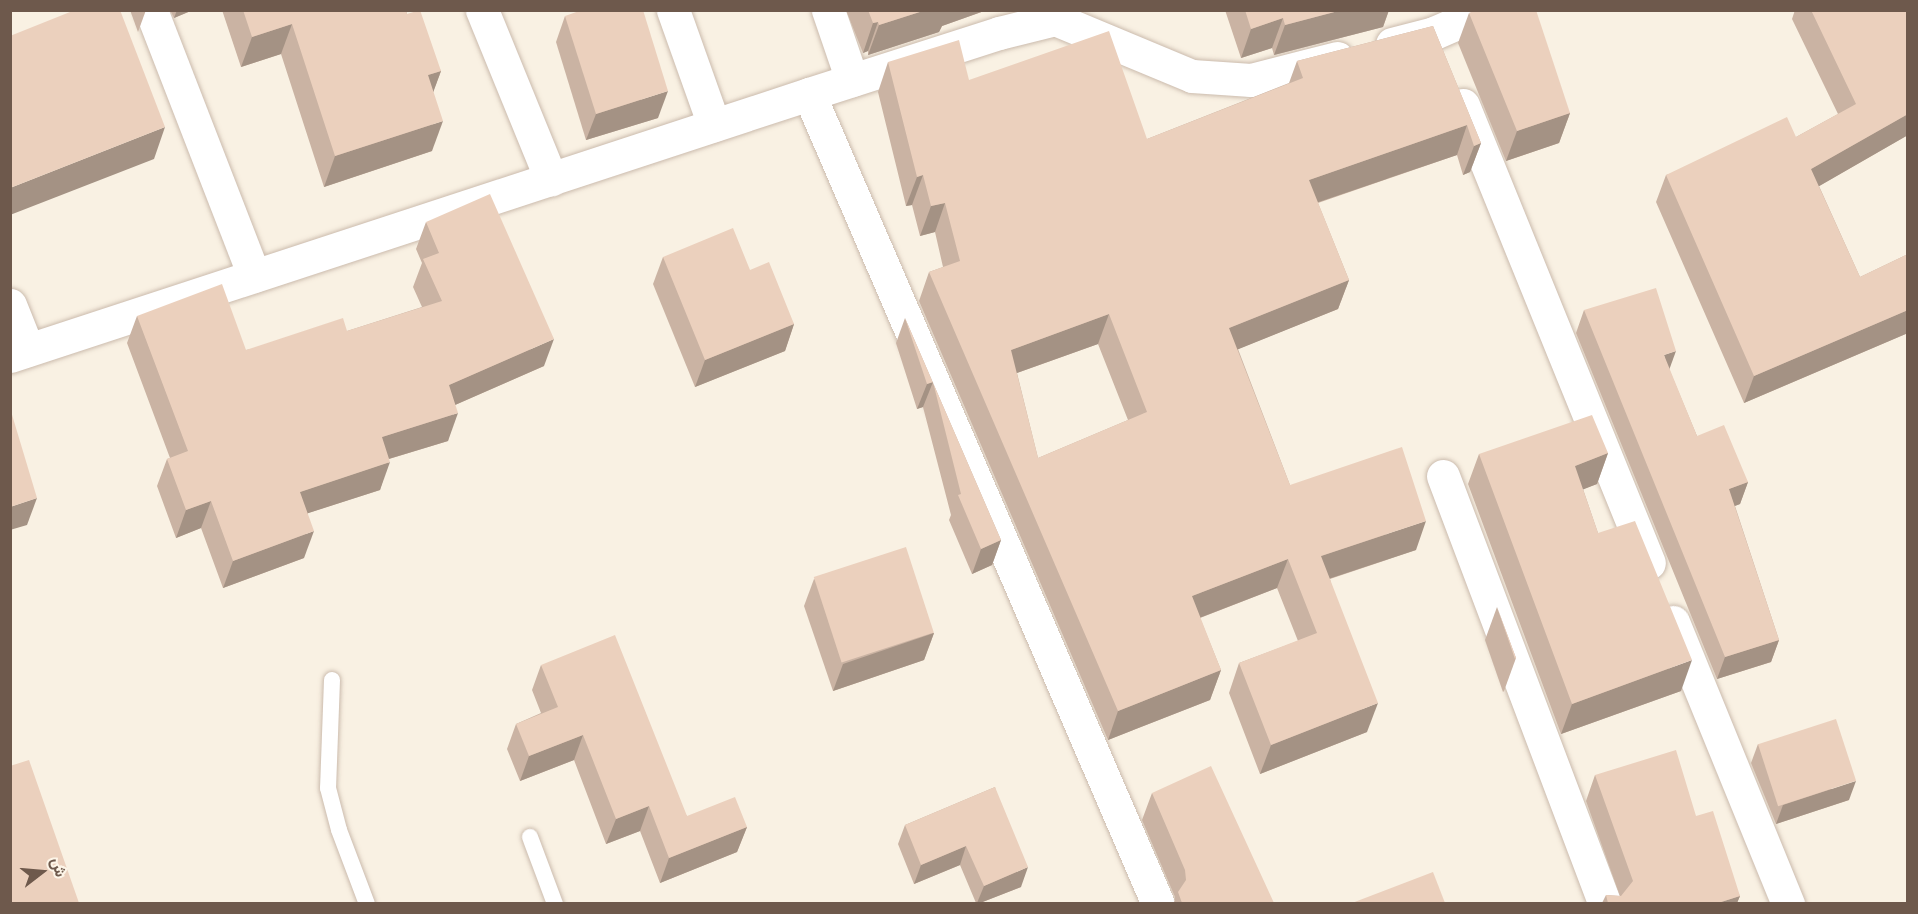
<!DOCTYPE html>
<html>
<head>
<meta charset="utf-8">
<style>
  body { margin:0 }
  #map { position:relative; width:1918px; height:914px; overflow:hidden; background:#f9f1e3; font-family:Commissioner,Vazirmatn,sans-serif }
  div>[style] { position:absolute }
  .roads { filter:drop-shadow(0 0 2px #cbbbad) drop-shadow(0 0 2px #cbbbad) }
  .service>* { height:16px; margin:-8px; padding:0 8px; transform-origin:8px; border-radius:8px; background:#fff }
  .minor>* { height:33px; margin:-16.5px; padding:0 16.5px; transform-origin:16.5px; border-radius:16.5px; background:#fff }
  .wall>* { inset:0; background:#cab3a3 }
  .shaded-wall>* { inset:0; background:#a49284 }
  .building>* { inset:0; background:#ebd0bd; transform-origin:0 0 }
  span { translate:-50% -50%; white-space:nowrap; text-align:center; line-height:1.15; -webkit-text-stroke:4.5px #fdf5e8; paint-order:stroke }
  .frame { position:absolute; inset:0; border:12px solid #6e594c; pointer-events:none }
  .north { position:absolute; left:12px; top:842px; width:60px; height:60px; -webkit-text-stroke:4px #fdf5e8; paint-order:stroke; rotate:74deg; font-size:16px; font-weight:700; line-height:24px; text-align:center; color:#6e594c }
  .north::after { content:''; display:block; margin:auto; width:21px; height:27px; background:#6e594c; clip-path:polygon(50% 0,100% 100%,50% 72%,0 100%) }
</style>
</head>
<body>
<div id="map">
  <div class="roads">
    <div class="service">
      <i style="left:332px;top:680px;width:108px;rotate:92.1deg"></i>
      <i style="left:328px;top:788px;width:43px;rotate:75.3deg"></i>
      <i style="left:339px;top:830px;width:79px;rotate:69.3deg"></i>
      <i style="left:530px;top:837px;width:72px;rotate:69.5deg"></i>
    </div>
    <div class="minor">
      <i style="left:151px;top:10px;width:285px;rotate:68.8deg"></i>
      <i style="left:482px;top:10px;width:183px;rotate:67.8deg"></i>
      <i style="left:673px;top:10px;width:122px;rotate:70.4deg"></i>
      <i style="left:828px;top:10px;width:74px;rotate:71.1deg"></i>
      <i style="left:1392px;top:44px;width:43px;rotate:-14.7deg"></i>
      <i style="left:1434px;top:33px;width:58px;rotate:-23.5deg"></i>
      <i style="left:809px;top:94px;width:882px;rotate:66.69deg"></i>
      <i style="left:1463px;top:105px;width:494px;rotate:67.9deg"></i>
      <i style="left:10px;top:305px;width:48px;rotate:68.2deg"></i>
      <i style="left:10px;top:356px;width:841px;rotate:-18.15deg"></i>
      <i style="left:809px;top:94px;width:200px;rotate:-17.8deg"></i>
      <i style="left:999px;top:33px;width:58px;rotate:-14deg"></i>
      <i style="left:1055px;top:19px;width:148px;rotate:22.6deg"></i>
      <i style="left:1192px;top:76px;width:59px;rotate:3.9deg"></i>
      <i style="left:1251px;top:80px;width:89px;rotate:-14.3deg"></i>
      <i style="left:1443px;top:476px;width:458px;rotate:69.3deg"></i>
      <i style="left:1673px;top:622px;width:305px;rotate:67.8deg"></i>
    </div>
  </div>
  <div class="wall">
    <i style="clip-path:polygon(130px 10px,146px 10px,138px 32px)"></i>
    <i style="clip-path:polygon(170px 10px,193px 10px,174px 18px)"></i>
    <i style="clip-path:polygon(222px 10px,406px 10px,407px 14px,441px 71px,433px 92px,432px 151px,324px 187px,281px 54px,241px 67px)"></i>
    <i style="clip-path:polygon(846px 10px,987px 10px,942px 26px,939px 32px,868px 55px,868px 51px,863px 53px)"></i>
    <i style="clip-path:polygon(1225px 10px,1389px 10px,1383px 27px,1274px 55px,1272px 48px,1241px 58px)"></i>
    <i style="clip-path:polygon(1795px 10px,1908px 10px,1908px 135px,1819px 186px,1860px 277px,1908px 254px,1908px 333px,1744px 403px,1656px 202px,1666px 175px,1796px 137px,1838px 114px,1792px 19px)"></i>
    <i style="clip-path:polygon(1469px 13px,1570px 113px,1559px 143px,1506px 161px,1458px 43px)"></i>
    <i style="clip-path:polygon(565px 16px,658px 118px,586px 140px,556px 42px)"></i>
    <i style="clip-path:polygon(evenodd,1433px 26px,1481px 143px,1470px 172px,1463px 175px,1457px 155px,1318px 203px,1349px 280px,1338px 309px,1238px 349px,1290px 485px,1416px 550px,1330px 579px,1367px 732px,1260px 774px,1229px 693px,1239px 663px,1298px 641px,1277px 588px,1200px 618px,1221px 670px,1210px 700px,1108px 740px,919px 301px,929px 272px,943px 267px,935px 232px,920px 236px,912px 205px,906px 206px,878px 92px,888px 62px,969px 80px,1147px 139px,1289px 83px,1297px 61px,1433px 26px,1098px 344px,1128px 420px,1038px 458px,1017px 373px,1098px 344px)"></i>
    <i style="clip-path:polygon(426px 222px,544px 366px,455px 405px,448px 441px,389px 459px,380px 490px,308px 513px,304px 558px,223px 588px,201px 528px,176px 538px,157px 486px,167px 459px,170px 458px,127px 343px,137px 316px,246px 350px,347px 331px,422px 307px,413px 287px,422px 263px,416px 249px)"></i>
    <i style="clip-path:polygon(663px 257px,750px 270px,794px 324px,785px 351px,695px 387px,653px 284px)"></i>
    <i style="clip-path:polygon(1584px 310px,1669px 369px,1697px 436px,1748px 482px,1740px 504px,1735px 506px,1779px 640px,1771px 662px,1717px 679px,1576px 333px)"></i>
    <i style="clip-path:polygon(905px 318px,1001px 540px,992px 565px,972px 574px,949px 520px,951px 515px,923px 407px,917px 409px,896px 343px)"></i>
    <i style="clip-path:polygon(1608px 453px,1597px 484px,1583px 489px,1598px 533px,1681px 691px,1561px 734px,1468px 484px,1479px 454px)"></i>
    <i style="clip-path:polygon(814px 579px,934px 633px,924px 660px,833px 691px,804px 606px)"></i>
    <i style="clip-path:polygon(1497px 607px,1516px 658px,1504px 691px,1503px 692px,1485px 640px)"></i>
    <i style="clip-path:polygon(541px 665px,687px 816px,747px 827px,737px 852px,660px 883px,640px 831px,606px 844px,574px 760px,520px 781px,507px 749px,516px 724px,541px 713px,532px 690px)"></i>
    <i style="clip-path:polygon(1758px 744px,1849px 800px,1776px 824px,1751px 763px)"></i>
    <i style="clip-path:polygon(1595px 775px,1696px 816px,1740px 896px,1737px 903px,1602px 903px,1606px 895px,1620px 896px,1586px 801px)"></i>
    <i style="clip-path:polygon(995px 787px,1021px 887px,980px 903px,976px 903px,960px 865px,914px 884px,898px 844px,905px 825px)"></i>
    <i style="clip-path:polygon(1152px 793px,1274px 903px,1174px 903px,1175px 897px,1142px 820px)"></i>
  </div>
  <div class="shaded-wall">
    <i style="clip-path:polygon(177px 10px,193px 10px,174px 18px)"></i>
    <i style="clip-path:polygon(926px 10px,987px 10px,942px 26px,939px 32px,868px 55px,879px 25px)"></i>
    <i style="clip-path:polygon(1342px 10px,1389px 10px,1383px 27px,1274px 55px,1285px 25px)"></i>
    <i style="clip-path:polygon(1283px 18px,1272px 48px,1241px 58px,1251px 29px)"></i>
    <i style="clip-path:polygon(878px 22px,868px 51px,863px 53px,873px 23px)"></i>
    <i style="clip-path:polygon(292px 24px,281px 54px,241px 67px,252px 37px)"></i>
    <i style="clip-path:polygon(441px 71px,430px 101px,428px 75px)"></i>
    <i style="clip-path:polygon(668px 91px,658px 118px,586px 140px,596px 114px)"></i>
    <i style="clip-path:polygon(1570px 113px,1559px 143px,1506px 161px,1517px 131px)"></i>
    <i style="clip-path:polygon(1908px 114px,1908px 135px,1802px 196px,1811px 169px)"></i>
    <i style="clip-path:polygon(443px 121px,432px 151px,324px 187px,335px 156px)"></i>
    <i style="clip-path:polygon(1467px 125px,1457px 155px,1298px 209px,1309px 180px)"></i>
    <i style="clip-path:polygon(165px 127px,154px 159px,10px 215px,10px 188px)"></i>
    <i style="clip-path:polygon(1481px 143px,1470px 172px,1463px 175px,1474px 146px)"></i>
    <i style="clip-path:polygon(923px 175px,912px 205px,906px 206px,917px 177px)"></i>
    <i style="clip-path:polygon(945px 203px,935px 232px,920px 236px,931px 206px)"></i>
    <i style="clip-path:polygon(1349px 280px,1338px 309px,1219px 357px,1229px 328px)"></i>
    <i style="clip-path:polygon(1908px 310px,1908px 333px,1744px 403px,1754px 376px)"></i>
    <i style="clip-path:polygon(1109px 314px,1098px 344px,1000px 379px,1011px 350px)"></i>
    <i style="clip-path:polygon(794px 324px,785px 351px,695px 387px,705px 360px)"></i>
    <i style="clip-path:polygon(554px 339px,544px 366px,439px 412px,449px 385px)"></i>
    <i style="clip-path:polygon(1676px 351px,1668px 373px,1664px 355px)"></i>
    <i style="clip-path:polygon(933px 382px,923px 407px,917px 409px,927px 384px)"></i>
    <i style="clip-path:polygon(458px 413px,448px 441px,372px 464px,382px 437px)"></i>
    <i style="clip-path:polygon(1608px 453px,1597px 484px,1564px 497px,1575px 466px)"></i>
    <i style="clip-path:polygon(390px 462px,380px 490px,290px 519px,300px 492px)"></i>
    <i style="clip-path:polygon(1748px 482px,1740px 504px,1721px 511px,1729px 489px)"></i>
    <i style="clip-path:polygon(37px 498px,27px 525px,10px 530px,10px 507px)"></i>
    <i style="clip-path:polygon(211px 501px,201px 528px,176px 538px,186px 510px)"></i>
    <i style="clip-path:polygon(1426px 521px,1416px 550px,1310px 585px,1321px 556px)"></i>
    <i style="clip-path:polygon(314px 531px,304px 558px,223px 588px,233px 561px)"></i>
    <i style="clip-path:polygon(1001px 540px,992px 565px,972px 574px,981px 549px)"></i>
    <i style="clip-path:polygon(1288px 559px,1277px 588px,1181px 625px,1192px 596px)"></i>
    <i style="clip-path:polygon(934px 633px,924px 660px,833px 691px,843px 664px)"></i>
    <i style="clip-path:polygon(1779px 640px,1771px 662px,1717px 679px,1725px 657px)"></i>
    <i style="clip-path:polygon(1692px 660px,1681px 691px,1561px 734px,1572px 704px)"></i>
    <i style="clip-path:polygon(1221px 670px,1210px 700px,1108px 740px,1118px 711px)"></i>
    <i style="clip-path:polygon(1378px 703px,1367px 732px,1260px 774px,1271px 745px)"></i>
    <i style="clip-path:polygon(583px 735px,574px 760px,520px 781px,529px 756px)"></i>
    <i style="clip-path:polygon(1856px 781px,1849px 800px,1776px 824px,1783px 805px)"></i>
    <i style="clip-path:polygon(649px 806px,640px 831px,606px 844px,616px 819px)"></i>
    <i style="clip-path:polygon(747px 827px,737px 852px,660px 883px,669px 858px)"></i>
    <i style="clip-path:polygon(966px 846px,960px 865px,914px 884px,921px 865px)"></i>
    <i style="clip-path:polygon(1028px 867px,1021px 887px,980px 903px,977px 903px,984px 886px)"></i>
    <i style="clip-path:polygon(1740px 896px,1737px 903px,1717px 903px,1718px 903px)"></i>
  </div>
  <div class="building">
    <i style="clip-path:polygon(75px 10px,120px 10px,165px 127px,10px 188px,10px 36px)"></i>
    <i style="clip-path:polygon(243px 10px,406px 10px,407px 14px,420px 10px,441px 71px,428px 75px,443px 121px,335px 156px,292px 24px,252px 37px)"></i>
    <i style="clip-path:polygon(582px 10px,643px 10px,668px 91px,596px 114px,565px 16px)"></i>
    <i style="clip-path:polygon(868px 10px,926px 10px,879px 25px,878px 22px,873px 23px)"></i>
    <i style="clip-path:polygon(1245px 10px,1342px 10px,1285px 25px,1283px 18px,1251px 29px)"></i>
    <i style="clip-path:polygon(1475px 10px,1536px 10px,1570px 113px,1517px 131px,1469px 13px)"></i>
    <i style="clip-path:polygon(1811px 10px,1908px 10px,1908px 114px,1811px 169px,1860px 277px,1908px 254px,1908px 310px,1754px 376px,1666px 175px,1787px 117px,1796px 137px,1856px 104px)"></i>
    <i style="clip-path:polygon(evenodd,1433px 26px,1481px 143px,1474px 146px,1467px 125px,1309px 180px,1349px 280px,1229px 328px,1290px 485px,1402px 447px,1426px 521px,1321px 556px,1378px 703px,1271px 745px,1239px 663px,1317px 633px,1288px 559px,1192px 596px,1221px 670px,1118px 711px,929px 272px,960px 261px,945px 203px,931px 206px,923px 175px,917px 177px,888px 62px,959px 40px,969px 80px,1109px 31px,1147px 139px,1303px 78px,1297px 61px,1433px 26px,1109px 314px,1147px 412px,1038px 458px,1011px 350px,1109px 314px)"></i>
    <i style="clip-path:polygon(490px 194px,554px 339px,449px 385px,458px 413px,382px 437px,390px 462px,300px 492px,314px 531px,233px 561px,211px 501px,186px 510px,167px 459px,188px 451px,137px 316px,222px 284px,246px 350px,343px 318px,347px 331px,442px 301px,423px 259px,439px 253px,426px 222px)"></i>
    <i style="clip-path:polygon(733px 228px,750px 270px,769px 262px,794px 324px,705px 360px,663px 257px)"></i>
    <i style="clip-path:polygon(1656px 288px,1676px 351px,1664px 355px,1697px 436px,1724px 425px,1748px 482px,1729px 489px,1779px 640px,1725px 657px,1584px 310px)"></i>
    <i style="clip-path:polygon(905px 318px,1001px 540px,981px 549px,958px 495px,961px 494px,933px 382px,927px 384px)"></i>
    <i style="clip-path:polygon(10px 408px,37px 498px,10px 507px)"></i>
    <i style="clip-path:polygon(1592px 415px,1608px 453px,1575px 466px,1598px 533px,1635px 521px,1692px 660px,1572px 704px,1479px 454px)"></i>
    <i style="left:906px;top:547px;width:90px;height:97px;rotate:72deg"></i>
    <i style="clip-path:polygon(1497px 607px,1516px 658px,1515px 659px)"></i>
    <i style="clip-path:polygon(615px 635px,687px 816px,735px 797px,747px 827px,669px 858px,649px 806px,616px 819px,583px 735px,529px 756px,516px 724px,558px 707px,541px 665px)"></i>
    <i style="left:1836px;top:719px;width:65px;height:82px;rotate:72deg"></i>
    <i style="clip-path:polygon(1676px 750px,1696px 816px,1713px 811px,1740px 896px,1718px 903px,1608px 903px,1606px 895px,1621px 896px,1633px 881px,1595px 775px)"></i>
    <i style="clip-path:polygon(29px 760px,79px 903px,10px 903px,10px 766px)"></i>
    <i style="clip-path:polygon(1211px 766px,1274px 903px,1182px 903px,1178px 892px,1186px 880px,1185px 870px,1152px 793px)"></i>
    <i style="clip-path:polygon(995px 787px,1028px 867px,984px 886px,966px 846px,921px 865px,905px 825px)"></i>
    <i style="clip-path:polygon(1433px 872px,1445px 903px,1352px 903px)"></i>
  </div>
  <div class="frame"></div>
  <div class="north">ش</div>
</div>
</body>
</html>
